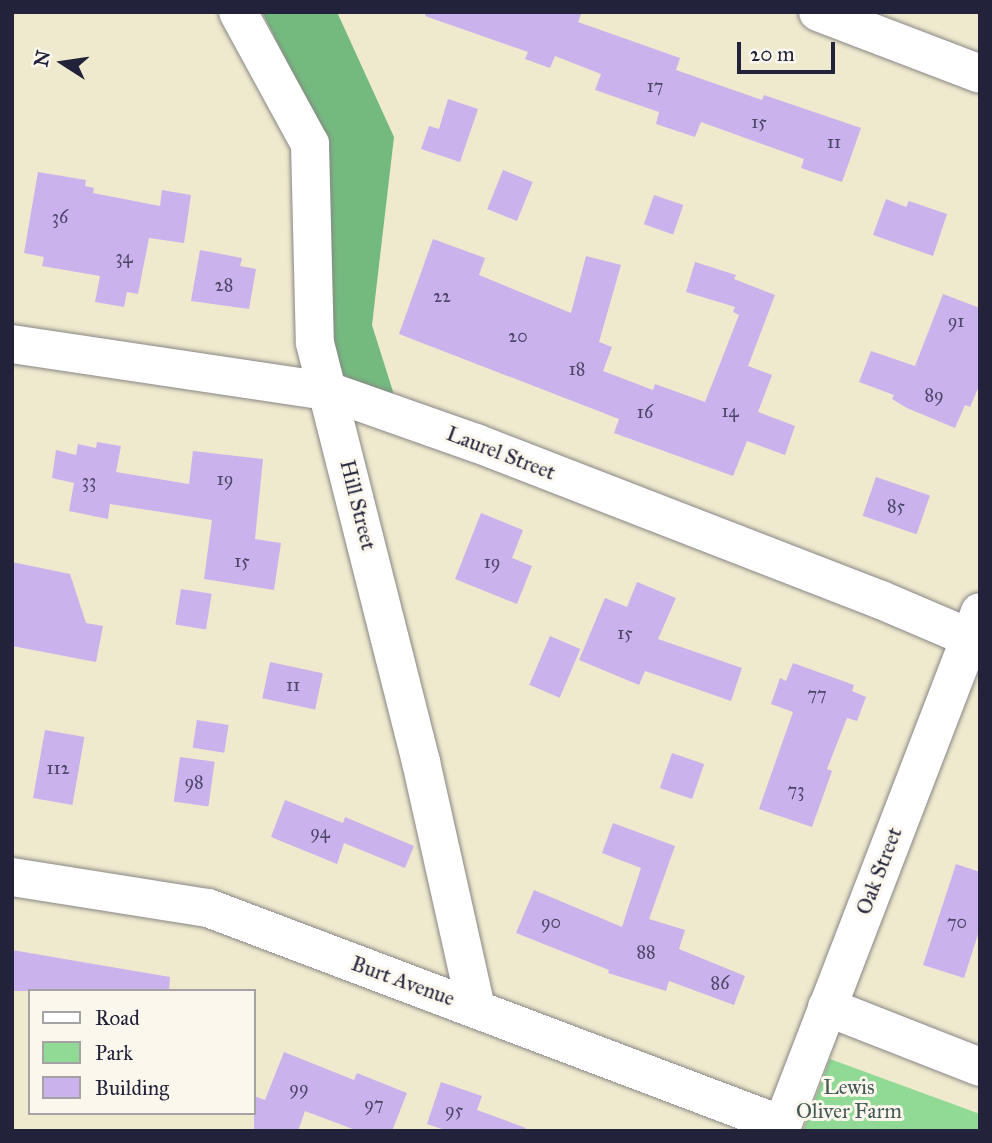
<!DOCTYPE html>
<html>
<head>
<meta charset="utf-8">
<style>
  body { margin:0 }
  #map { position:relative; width:992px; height:1143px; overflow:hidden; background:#efe9ce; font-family:"IM FELL Great Primer",serif }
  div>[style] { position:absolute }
  .green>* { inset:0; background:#90da96 }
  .forest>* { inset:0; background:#74ba7f }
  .building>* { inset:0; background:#cab3ed; transform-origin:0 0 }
  .roads { filter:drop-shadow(0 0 2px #888684) drop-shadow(0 0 2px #888684) }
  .minor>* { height:38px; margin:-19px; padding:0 19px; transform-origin:19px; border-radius:19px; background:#fff }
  span { translate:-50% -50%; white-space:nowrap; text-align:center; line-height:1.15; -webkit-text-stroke:6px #fbf7ec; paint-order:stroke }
  .number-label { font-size:18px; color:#4c4668 }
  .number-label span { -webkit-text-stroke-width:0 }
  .street-label { font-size:21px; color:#22223b }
  .park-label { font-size:21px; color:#435956 }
  .frame { position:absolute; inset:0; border:14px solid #22223b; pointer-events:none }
  .legend { position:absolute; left:28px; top:989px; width:228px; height:126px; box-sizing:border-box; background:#fbf7ec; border:2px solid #a4a2a5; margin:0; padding:9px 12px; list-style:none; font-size:21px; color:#22223b }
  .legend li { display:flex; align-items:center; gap:14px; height:35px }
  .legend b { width:35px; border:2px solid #a4a2a5 }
  .north { position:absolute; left:28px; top:28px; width:70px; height:70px; -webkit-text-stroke:5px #fbf7ec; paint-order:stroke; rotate:282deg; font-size:19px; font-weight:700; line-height:28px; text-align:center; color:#22223b }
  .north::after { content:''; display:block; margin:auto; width:24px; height:32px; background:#22223b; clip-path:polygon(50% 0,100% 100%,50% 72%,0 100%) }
  .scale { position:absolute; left:737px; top:42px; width:98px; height:32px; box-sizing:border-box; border:4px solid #22223b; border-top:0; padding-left:9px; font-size:21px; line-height:24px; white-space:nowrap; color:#22223b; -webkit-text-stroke:5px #fbf7ec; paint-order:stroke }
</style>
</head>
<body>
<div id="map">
  <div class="green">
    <i style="clip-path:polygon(830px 1059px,980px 1114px,980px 1131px,803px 1131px)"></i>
  </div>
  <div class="forest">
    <i style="clip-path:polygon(262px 12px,337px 12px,394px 137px,372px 325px,395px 398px,340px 386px,327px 319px,325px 138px)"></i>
  </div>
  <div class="building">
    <i style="clip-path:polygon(426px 12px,582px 12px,578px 22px,680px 58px,676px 70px,762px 100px,764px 95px,861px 128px,842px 182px,801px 168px,804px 159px,701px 122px,695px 137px,656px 124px,659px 112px,595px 90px,601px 74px,555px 56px,550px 68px,525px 59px,528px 52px,425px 16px)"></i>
    <i style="clip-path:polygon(448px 99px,478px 109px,460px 162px,421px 149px,429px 126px,439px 129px)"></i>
    <i style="left:503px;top:170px;width:32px;height:42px;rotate:22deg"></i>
    <i style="clip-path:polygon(38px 172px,86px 180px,85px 186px,94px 188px,93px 193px,160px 206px,162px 190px,191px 195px,184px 243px,149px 238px,138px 294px,127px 292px,124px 307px,95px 302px,100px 276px,42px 266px,44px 257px,24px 253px)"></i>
    <i style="left:654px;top:195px;width:31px;height:31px;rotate:19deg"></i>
    <i style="clip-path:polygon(886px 199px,906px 207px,909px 201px,947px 214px,933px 256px,873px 235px)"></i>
    <i style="clip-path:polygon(433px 239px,485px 258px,479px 275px,571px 313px,586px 256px,621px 265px,599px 342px,612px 347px,603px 371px,653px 390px,655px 384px,705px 402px,739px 315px,733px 312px,735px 307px,686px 292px,695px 262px,736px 275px,734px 279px,775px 295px,748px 366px,772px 375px,758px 412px,795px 426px,785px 455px,747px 441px,733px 476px,614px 433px,619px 419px,399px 334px)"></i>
    <i style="clip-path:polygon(200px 250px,242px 258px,240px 266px,256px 269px,249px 309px,191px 301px)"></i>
    <i style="clip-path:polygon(943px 294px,980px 308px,980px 384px,970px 407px,965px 405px,955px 428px,907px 408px,892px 399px,894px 395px,859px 382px,871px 351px,915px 366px)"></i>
    <i style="clip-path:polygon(97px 442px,121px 446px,116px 472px,189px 484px,193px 451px,263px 459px,255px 539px,281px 543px,274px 590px,204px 579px,212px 520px,110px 504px,108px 519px,69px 511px,74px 483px,52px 478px,56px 450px,76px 455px,78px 444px,96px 448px)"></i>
    <i style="left:876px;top:477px;width:57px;height:41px;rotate:19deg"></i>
    <i style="clip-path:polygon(481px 513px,523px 530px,512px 558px,532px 566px,517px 604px,455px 579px)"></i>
    <i style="clip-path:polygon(12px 562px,70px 574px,86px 623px,103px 626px,96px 662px,12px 646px)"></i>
    <i style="clip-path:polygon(637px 582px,676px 598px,658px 639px,742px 668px,731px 701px,645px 671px,639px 685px,579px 660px,605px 598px,627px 607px)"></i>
    <i style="left:181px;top:589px;width:31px;height:36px;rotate:9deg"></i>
    <i style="left:550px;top:636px;width:33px;height:53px;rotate:23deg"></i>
    <i style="left:270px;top:662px;width:54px;height:37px;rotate:12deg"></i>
    <i style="clip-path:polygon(793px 663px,854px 685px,852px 691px,866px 697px,857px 721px,847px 718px,827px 769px,832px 771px,812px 827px,759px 809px,793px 712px,771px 704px,780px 678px,786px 681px)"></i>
    <i style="left:197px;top:720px;width:32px;height:28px;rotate:9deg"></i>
    <i style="left:45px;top:730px;width:40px;height:69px;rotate:10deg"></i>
    <i style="left:672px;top:753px;width:34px;height:37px;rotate:19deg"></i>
    <i style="left:180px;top:757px;width:35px;height:45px;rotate:8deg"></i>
    <i style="clip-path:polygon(285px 800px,343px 823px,345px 817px,414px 846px,405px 868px,344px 843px,337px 864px,271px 837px)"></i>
    <i style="clip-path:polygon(613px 823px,675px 846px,649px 919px,685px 930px,679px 949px,745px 976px,734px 1005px,669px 981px,666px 991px,608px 973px,609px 970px,516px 933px,534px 890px,622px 927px,641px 868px,602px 853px)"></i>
    <i style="clip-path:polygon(956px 864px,980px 872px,980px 928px,964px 978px,923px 965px)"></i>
    <i style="clip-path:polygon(12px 950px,170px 977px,169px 991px,12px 991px)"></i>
    <i style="clip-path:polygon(284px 1052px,354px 1080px,357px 1073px,407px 1093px,392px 1131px,358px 1131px,305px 1111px,298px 1131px,254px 1131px,254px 1096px,265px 1100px)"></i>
    <i style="clip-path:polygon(441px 1082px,482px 1096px,477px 1110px,526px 1128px,525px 1131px,448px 1131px,427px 1124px)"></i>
  </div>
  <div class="roads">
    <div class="minor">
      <i style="left:238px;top:12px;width:150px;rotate:61.4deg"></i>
      <i style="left:310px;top:144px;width:199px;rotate:88.6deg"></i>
      <i style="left:315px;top:343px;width:432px;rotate:75.8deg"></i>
      <i style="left:421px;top:762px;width:252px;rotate:77.4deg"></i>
      <i style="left:818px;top:12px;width:173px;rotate:20.9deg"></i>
      <i style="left:12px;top:344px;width:319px;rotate:8.5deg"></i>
      <i style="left:328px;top:391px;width:157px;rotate:19.4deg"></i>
      <i style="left:476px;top:443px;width:434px;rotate:21.2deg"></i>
      <i style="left:881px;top:600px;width:97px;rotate:23.1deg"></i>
      <i style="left:12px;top:877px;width:198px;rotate:9deg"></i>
      <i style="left:208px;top:908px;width:614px;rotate:20.71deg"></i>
      <i style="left:827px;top:1007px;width:164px;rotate:21.4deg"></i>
      <i style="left:780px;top:1131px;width:556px;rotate:-68.93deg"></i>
    </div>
  </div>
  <div class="number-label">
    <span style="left:655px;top:86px">17</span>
    <span style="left:759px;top:122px">15</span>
    <span style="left:834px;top:142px">11</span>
    <span style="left:60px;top:217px">36</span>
    <span style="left:124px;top:257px">34</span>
    <span style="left:224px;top:285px">28</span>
    <span style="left:442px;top:296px">22</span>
    <span style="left:956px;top:321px">91</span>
    <span style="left:518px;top:336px">20</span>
    <span style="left:577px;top:369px">18</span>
    <span style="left:934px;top:395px">89</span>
    <span style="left:730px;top:411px">14</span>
    <span style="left:645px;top:412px">16</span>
    <span style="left:225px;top:479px">19</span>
    <span style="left:89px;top:481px">33</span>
    <span style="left:896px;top:506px">85</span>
    <span style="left:242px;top:561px">15</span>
    <span style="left:492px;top:562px">19</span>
    <span style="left:625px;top:633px">15</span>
    <span style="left:293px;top:685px">11</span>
    <span style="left:817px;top:694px">77</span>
    <span style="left:58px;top:768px">112</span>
    <span style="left:194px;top:782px">98</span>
    <span style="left:796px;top:790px">73</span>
    <span style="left:320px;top:832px">94</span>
    <span style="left:551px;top:922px">90</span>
    <span style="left:957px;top:922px">70</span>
    <span style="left:646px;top:952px">88</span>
    <span style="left:720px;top:983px">86</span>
    <span style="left:299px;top:1088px">99</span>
    <span style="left:374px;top:1104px">97</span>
    <span style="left:454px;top:1110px">95</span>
  </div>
  <div class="street-label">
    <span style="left:501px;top:453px;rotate:21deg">Laurel Street</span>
    <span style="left:358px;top:505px;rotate:76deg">Hill Street</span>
    <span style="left:879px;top:871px;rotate:-69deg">Oak Street</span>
    <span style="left:403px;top:981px;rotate:20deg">Burt Avenue</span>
  </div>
  <div class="park-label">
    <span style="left:849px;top:1099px">Lewis<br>Oliver Farm</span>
  </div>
  <div class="frame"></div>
  <ul class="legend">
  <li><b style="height:9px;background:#fff"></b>Road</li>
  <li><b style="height:19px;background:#90da96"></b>Park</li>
  <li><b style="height:19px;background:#cab3ed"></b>Building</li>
  </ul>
  <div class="north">N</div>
  <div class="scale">20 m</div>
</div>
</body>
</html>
